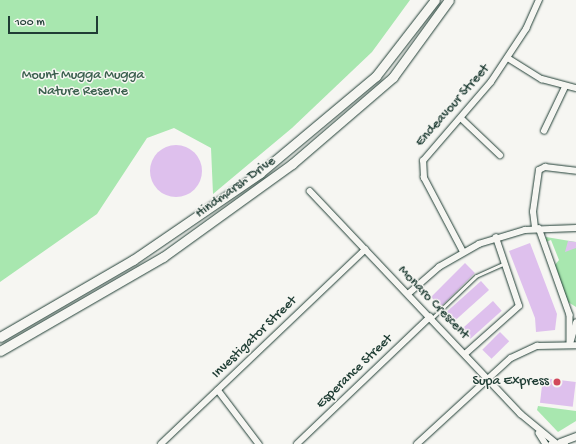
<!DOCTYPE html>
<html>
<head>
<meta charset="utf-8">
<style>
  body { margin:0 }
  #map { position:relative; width:576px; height:444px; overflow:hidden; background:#f6f6f2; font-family:"Gochi Hand",sans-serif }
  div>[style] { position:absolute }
  .green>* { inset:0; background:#a8e7af }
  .building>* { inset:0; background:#dec0ed; transform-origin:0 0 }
  .round { border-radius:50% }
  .roads { filter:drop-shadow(0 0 1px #1f3d34) drop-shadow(0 0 1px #1f3d34) }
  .service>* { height:3px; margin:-1.5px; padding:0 1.5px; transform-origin:1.5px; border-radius:1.5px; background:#f6f6f2 }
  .minor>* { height:5.5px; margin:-2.75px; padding:0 2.75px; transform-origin:2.75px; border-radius:2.75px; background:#f6f6f2 }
  .tertiary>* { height:7px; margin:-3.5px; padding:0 3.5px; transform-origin:3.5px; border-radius:3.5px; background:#f6f6f2 }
  .primary>* { height:9px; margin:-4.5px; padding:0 4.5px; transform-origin:4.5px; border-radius:4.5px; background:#f6f6f2 }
  .dots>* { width:11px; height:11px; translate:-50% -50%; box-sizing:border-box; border:2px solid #f6f6f2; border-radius:50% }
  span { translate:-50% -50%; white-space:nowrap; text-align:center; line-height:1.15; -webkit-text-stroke:3px #f6f6f2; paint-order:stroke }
  .park-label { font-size:14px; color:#3a5f4d }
  .street-label { font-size:14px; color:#1f3d34 }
  .poi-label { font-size:14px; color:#1f3d34 }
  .right { translate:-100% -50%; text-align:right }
  .scale { position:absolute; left:8px; top:16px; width:90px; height:18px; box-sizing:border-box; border:2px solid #1f3d34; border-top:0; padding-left:5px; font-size:12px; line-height:14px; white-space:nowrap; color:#1f3d34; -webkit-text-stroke:3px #f6f6f2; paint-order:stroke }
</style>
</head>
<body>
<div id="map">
  <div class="green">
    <i style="clip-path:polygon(0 0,410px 0,372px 52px,292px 128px,213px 194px,211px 148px,174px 128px,147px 138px,97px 214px,0 282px)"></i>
    <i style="clip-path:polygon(546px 237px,576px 242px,576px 307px,568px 302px,554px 266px,559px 260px,551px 240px,546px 242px)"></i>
    <i style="clip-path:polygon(538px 406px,576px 411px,576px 421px,558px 432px,537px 410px)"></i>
  </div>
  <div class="building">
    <i class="round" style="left:150px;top:145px;width:52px;height:52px"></i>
    <i style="clip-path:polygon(568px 241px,576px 242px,576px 248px,565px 252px)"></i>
    <i style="clip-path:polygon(530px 243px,557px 314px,555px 330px,536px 332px,535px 318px,509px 251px)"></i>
    <i style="left:465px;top:263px;width:14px;height:48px;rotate:45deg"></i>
    <i style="left:481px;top:281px;width:12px;height:48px;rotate:48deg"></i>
    <i style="left:493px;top:301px;width:13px;height:42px;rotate:48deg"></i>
    <i style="left:500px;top:332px;width:13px;height:25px;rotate:45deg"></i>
    <i style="left:543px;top:378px;width:33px;height:25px;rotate:7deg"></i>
  </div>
  <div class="roads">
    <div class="service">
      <i style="left:431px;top:319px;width:62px;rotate:-43.7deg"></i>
      <i style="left:476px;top:276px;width:32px;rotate:-24deg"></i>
    </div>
    <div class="minor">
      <i style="left:508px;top:58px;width:40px;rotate:32deg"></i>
      <i style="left:542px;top:79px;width:35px;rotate:15deg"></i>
      <i style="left:461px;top:118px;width:54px;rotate:43.5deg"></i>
      <i style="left:544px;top:131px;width:49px;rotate:-64.5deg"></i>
      <i style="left:310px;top:191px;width:307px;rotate:46.6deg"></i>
      <i style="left:521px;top:414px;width:44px;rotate:39.5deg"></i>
      <i style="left:535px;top:228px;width:16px;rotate:-97deg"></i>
      <i style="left:533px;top:212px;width:42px;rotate:-81.9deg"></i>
      <i style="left:539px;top:170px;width:7px;rotate:-27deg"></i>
      <i style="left:545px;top:167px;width:31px;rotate:7deg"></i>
      <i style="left:539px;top:228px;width:92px;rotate:70.4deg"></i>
      <i style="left:570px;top:315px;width:29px;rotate:90deg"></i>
      <i style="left:463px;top:252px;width:84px;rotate:-117.8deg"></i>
      <i style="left:424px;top:178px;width:17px;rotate:-93deg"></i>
      <i style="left:423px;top:161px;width:104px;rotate:-49.3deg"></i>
      <i style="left:491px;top:82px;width:64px;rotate:-56.6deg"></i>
      <i style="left:526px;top:29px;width:32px;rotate:-66deg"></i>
      <i style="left:408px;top:294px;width:41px;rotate:-41.1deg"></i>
      <i style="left:439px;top:267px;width:46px;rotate:-29.9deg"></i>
      <i style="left:479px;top:244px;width:48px;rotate:-16.9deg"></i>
      <i style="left:525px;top:230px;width:51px;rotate:-2.2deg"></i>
      <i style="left:570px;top:344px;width:22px;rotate:-74deg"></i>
      <i style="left:465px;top:354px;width:72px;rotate:-41.6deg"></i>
      <i style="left:519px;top:306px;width:72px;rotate:-108.7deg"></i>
      <i style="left:218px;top:390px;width:68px;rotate:52.8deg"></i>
      <i style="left:539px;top:433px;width:13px;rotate:58deg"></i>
      <i style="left:161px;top:444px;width:282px;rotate:-43.6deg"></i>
      <i style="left:297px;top:444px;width:184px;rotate:-43.7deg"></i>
      <i style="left:417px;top:444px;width:127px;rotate:-42.5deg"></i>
      <i style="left:511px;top:358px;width:29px;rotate:-25deg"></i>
      <i style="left:537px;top:346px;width:39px;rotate:-1deg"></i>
    </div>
    <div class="tertiary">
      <i style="left:560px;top:442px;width:17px;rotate:-21deg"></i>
      <i style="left:551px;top:444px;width:13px"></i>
    </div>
    <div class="primary">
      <i style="left:0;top:337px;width:154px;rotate:-30.1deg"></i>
      <i style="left:133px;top:260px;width:154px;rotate:-34.4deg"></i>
      <i style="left:260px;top:173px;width:151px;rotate:-39.9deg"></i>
      <i style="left:376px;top:76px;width:96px;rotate:-52.2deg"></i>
      <i style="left:0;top:351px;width:188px;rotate:-30deg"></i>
      <i style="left:163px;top:257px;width:159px;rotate:-35.8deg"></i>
      <i style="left:292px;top:164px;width:133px;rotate:-40.7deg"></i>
      <i style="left:393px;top:77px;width:95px;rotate:-54deg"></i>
    </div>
  </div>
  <div class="dots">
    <i style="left:557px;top:382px;background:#d1495b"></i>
  </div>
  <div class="park-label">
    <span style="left:83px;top:84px">Mount Mugga Mugga<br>Nature Reserve</span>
  </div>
  <div class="street-label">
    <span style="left:453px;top:106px;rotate:-49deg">Endeavour Street</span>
    <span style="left:236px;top:188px;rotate:-36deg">Hindmarsh Drive</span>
    <span style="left:433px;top:303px;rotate:46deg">Monaro Crescent</span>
    <span style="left:255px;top:338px;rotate:-44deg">Investigator Street</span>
    <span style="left:355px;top:372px;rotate:-44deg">Esperance Street</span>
  </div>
  <div class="poi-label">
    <span class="right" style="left:549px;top:382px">Supa Express</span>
  </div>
  <div class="scale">100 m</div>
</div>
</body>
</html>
